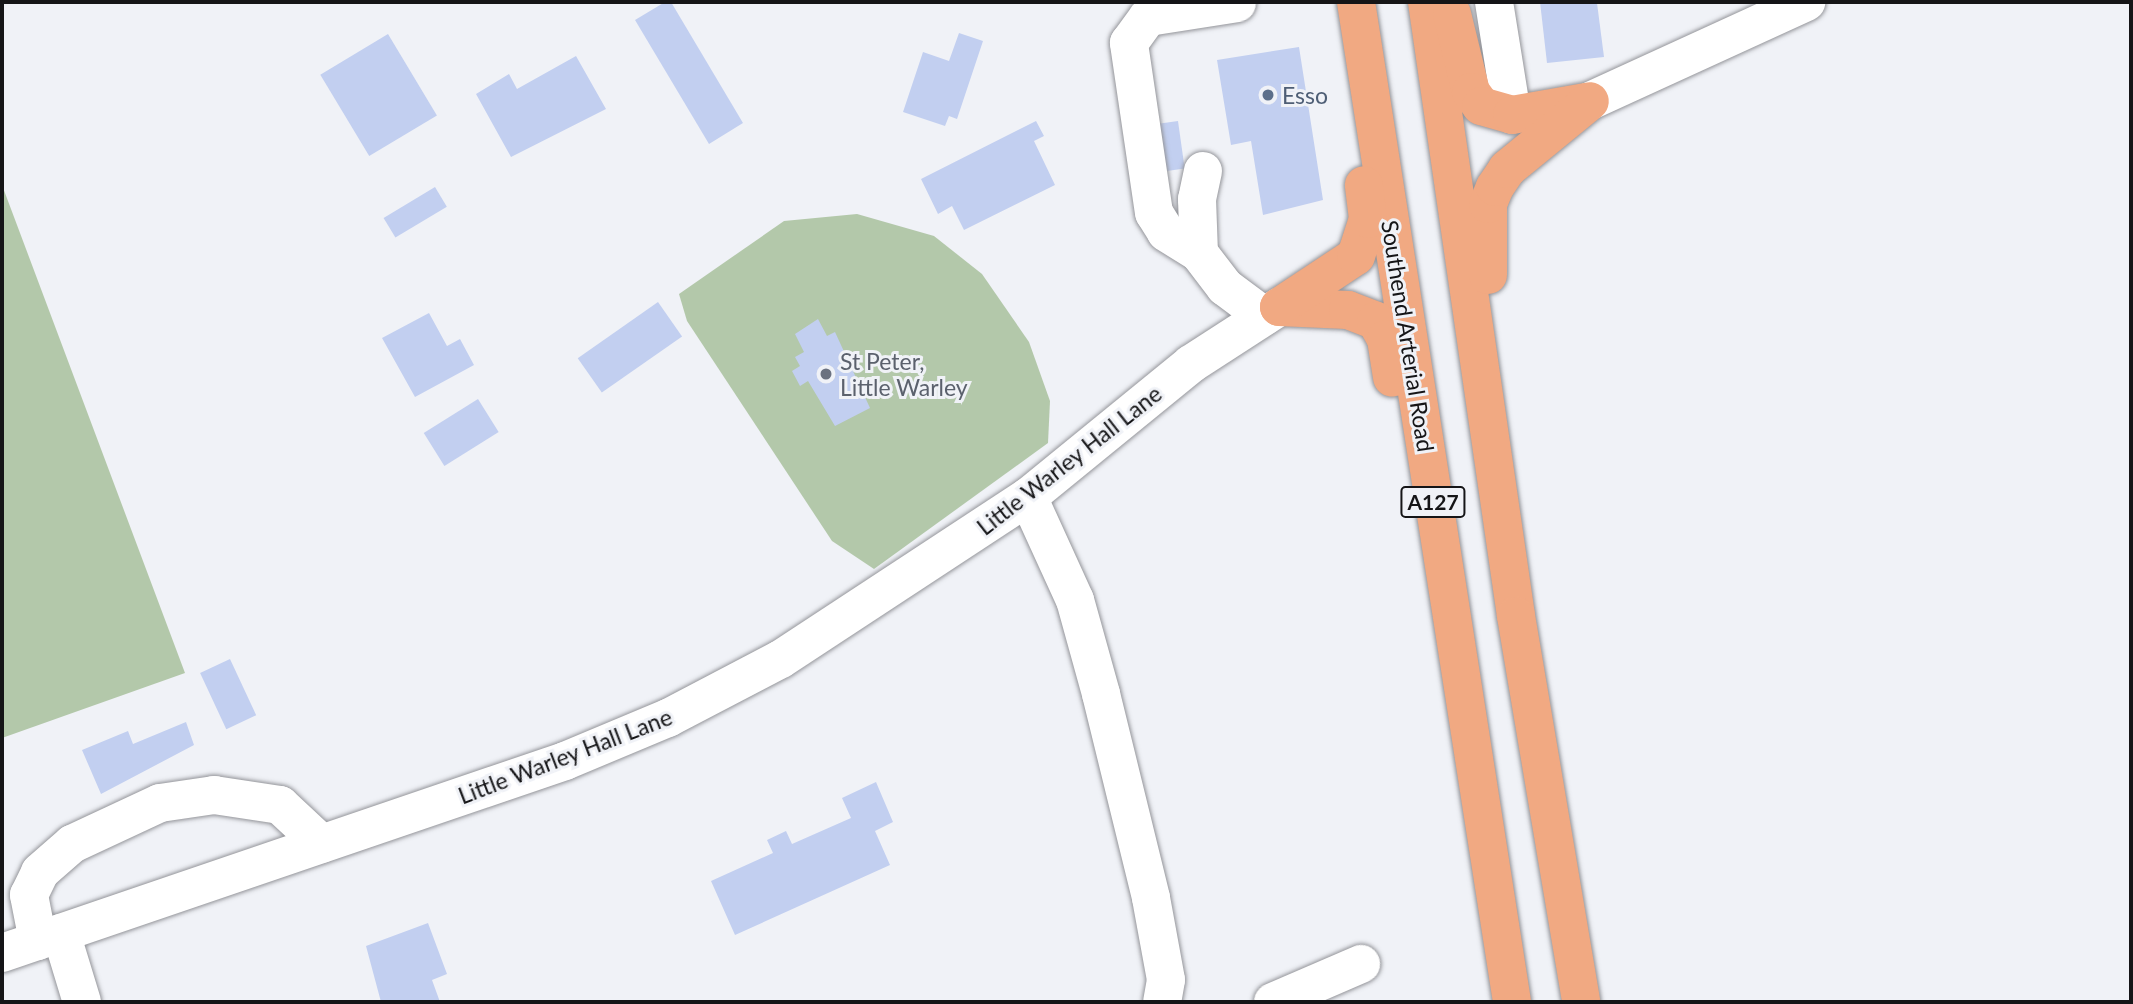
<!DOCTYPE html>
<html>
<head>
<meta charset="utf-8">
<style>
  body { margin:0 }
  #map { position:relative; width:2133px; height:1004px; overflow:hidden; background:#f0f2f7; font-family:Lato,sans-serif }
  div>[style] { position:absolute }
  .green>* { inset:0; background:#b3c8aa }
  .building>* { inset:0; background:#c2cff0; transform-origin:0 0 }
  .roads { filter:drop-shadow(0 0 2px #94959a) drop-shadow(0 0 2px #94959a) }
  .minor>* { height:38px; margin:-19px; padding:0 19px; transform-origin:19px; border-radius:19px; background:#fff }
  .highway>* { height:38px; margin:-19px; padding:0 19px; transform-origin:19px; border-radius:19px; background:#f1a982 }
  .dots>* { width:19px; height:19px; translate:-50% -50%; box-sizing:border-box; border:4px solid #f0f2f7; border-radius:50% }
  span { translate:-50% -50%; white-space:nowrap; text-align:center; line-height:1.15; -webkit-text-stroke:6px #f0f2f7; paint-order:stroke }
  .shield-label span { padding:2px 5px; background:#f0f2f7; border:2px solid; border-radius:5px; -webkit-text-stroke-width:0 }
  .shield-label { font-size:21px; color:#151517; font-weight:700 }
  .service-label { font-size:23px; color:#4e5e75 }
  .left { translate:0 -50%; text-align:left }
  .street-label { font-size:23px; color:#151517 }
  .worship-label { font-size:23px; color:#5b616d }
  .frame { position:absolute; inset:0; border:4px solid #151517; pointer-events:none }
</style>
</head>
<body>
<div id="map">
  <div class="green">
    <i style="clip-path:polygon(2px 185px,185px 673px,2px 738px)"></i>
    <i style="clip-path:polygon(857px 214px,934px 236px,982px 274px,1029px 342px,1050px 401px,1048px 443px,874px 569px,832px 541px,687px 321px,679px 294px,784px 221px)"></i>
  </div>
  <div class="building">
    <i style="clip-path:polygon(665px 2px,671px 2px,743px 123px,709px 144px,635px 20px)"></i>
    <i style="clip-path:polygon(1540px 2px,1597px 3px,1604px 57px,1547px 63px)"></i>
    <i style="clip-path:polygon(959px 33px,983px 41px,957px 119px,949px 116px,945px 126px,903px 112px,923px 52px,949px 61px)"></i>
    <i style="left:388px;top:34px;width:95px;height:79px;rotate:59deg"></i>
    <i style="clip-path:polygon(1299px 47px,1323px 200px,1263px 215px,1251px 141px,1231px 145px,1217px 60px)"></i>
    <i style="clip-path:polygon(576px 56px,606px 109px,511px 157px,476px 94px,509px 74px,517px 89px)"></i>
    <i style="clip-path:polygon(1036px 121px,1044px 136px,1034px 141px,1055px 185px,964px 230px,952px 206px,938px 214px,921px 179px)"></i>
    <i style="left:1178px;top:121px;width:48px;height:27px;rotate:82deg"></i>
    <i style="left:435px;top:187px;width:23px;height:60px;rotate:59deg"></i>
    <i style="left:658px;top:302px;width:42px;height:98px;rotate:55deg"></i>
    <i style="clip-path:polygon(429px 313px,447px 346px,460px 339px,474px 365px,415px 397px,382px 338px)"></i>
    <i style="clip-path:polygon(818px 319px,827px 336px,835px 332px,870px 408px,835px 426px,808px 381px,800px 386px,792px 371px,800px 366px,795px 357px,804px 352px,795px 334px)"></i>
    <i style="left:478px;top:399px;width:39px;height:64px;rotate:58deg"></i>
    <i style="left:230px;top:659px;width:62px;height:33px;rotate:65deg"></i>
    <i style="clip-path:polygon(186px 722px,194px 745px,101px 794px,82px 750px,128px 731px,133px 744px)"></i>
    <i style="clip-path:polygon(876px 782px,893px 822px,875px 831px,890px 865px,735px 935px,711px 881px,773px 853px,767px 840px,786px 831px,792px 844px,851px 818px,842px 798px)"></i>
    <i style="clip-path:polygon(428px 923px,447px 974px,432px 980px,440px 1002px,381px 1002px,366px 946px)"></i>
  </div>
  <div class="roads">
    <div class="minor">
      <i style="left:1494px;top:2px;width:114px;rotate:80.9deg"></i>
      <i style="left:1590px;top:101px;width:238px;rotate:-24.6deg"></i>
      <i style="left:1203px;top:171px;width:29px;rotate:102deg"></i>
      <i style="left:1197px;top:199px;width:54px;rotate:87.9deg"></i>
      <i style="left:1199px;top:253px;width:43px;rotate:52.6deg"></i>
      <i style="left:1225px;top:287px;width:49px;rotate:36.6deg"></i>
      <i style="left:1199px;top:253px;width:39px;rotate:-148deg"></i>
      <i style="left:1166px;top:232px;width:22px;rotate:-122deg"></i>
      <i style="left:1154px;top:213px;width:172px;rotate:-98.4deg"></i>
      <i style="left:1129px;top:43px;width:32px;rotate:-54deg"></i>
      <i style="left:1148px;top:17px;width:90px;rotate:-8.9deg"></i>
      <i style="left:1028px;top:497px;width:113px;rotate:65.5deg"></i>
      <i style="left:1075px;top:600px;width:98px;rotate:74.5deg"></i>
      <i style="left:1101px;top:694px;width:210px;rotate:76.2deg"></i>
      <i style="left:1151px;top:898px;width:83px;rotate:79.6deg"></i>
      <i style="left:1166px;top:980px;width:22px;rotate:100deg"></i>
      <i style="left:61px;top:933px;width:72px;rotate:73.1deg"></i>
      <i style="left:38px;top:941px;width:47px;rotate:-101.1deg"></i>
      <i style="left:29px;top:895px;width:25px;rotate:-64deg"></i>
      <i style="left:40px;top:872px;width:43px;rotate:-41.2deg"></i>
      <i style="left:72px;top:844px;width:97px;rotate:-25deg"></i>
      <i style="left:160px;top:803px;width:55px;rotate:-8.4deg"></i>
      <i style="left:214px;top:795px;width:67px;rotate:8.6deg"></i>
      <i style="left:280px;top:805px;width:57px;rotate:42.9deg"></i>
      <i style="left:2px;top:953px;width:595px;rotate:-18.83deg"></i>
      <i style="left:565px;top:761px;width:112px;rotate:-22.7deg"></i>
      <i style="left:668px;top:718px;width:127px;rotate:-27.6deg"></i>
      <i style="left:781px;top:659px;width:295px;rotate:-33.3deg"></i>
      <i style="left:1028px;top:497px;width:210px;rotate:-39.2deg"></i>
      <i style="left:1191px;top:364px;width:105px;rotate:-32.9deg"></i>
      <i style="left:1273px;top:1002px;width:96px;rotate:-23.4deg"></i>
    </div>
    <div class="highway">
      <i style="left:1356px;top:2px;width:1012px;rotate:81.13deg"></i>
      <i style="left:1427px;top:2px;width:620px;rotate:81.75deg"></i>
      <i style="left:1516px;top:616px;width:391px;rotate:80.4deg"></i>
      <i style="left:1452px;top:14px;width:80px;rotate:76.3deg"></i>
      <i style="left:1471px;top:92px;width:17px;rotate:54deg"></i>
      <i style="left:1481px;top:106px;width:32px;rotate:16deg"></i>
      <i style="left:1512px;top:115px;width:75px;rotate:-10deg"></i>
      <i style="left:1488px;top:275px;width:71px;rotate:-90deg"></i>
      <i style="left:1488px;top:204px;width:18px;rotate:-68deg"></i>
      <i style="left:1495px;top:187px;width:22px;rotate:-56deg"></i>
      <i style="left:1507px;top:169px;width:107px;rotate:-39.3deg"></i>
      <i style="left:1279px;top:307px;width:69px;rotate:2.5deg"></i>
      <i style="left:1348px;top:310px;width:30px;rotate:21deg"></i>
      <i style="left:1376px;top:321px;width:21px;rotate:61deg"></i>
      <i style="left:1386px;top:339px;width:39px;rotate:81deg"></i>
      <i style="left:1279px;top:307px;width:92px;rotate:-33.5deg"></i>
      <i style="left:1356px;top:256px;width:39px;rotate:-72deg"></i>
      <i style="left:1368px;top:219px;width:34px;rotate:-97deg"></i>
    </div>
  </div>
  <div class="dots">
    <i style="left:1268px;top:95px;background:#5c6f8a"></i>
    <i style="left:826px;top:374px;background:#6b7280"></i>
  </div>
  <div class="shield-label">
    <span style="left:1433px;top:502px">A127</span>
  </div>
  <div class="service-label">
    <span class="left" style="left:1282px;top:95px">Esso</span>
  </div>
  <div class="street-label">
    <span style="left:1408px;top:336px;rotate:81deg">Southend Arterial Road</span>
    <span style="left:1069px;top:460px;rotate:-38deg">Little Warley Hall Lane</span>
    <span style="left:565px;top:756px;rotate:-21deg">Little Warley Hall Lane</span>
  </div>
  <div class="worship-label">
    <span class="left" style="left:840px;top:374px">St Peter,<br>Little Warley</span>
  </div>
  <div class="frame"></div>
</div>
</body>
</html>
